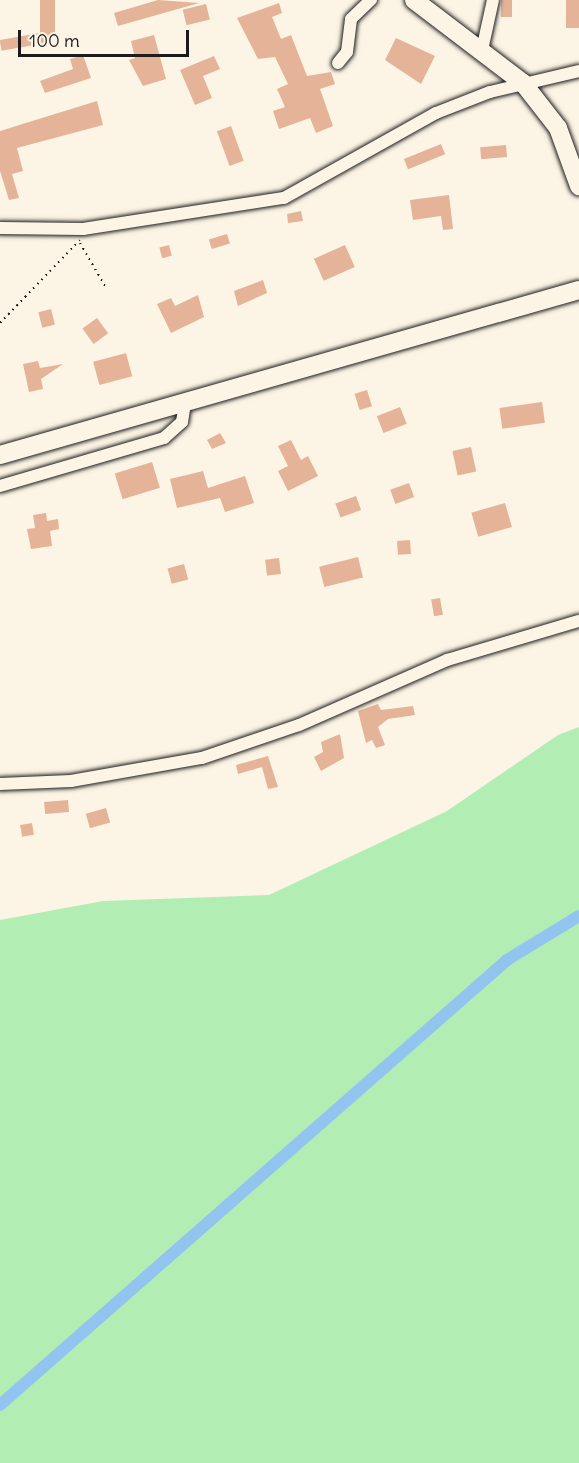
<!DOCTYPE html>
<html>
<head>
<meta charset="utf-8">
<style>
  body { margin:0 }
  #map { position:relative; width:579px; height:1463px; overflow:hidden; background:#fcf5e5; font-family:Delius,sans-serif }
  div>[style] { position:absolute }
  .green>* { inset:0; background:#b2eeb4 }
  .canal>* { height:12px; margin:-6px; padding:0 6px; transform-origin:6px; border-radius:6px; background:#93c4ef }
  .building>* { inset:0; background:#e5b397; transform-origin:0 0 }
  .path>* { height:2px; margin-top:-1px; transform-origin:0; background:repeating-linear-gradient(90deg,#1c1c1c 0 1.5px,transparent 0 6px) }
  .roads { filter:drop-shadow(0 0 2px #1c1c1c) drop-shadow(0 0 2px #1c1c1c) }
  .minor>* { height:12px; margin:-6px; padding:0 6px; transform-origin:6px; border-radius:6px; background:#fcf5e5 }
  .secondary>* { height:18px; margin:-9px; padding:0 9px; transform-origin:9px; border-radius:9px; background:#fcf5e5 }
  span { translate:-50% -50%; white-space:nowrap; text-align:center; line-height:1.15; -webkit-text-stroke:6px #fcf5e5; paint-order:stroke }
  .scale { position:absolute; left:18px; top:30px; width:171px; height:27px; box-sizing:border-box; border:3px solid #1c1c1c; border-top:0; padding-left:8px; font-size:18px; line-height:21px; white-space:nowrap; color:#1c1c1c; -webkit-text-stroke:4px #fcf5e5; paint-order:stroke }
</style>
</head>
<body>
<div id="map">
  <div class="green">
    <i style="clip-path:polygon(579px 727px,579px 1463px,0 1463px,0 920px,103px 901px,269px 895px,447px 811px,558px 735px)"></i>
  </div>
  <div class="canal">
    <i style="left:0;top:1405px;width:675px;rotate:-41.27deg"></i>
    <i style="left:507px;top:960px;width:84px;rotate:-31.4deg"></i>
  </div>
  <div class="building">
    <i style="left:40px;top:0;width:15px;height:36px"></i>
    <i style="clip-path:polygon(158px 0,199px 3px,118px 26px,114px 13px)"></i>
    <i style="left:501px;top:0;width:11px;height:17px"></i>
    <i style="left:566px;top:0;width:13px;height:28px"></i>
    <i style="clip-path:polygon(279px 3px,282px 13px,272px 17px,281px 39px,291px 35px,307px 76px,331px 72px,335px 84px,320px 89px,333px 126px,316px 133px,310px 118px,279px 129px,273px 111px,285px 107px,277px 89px,288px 84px,275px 57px,258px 59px,237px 18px)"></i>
    <i style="left:206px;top:4px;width:16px;height:24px;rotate:76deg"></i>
    <i style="left:45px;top:32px;width:11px;height:46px;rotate:80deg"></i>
    <i style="clip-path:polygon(154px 35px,166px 79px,143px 86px,129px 60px,135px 58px,131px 41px)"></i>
    <i style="clip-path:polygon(396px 38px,435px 56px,421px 84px,385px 60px)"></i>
    <i style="clip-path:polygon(83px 55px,91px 78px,45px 93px,40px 81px,73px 69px,70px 59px)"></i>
    <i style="clip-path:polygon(214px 56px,220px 69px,203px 76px,212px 98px,195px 105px,180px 70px)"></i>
    <i style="clip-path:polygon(97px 101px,103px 125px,17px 148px,23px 171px,12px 174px,19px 198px,9px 200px,0 171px,0 131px)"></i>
    <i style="left:231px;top:126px;width:37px;height:15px;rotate:70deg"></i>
    <i style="left:441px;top:144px;width:11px;height:40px;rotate:68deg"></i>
    <i style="left:506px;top:145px;width:12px;height:26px;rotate:85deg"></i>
    <i style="clip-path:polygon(449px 195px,453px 229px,443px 230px,441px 216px,413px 220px,410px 200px)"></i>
    <i style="clip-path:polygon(301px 211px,303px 221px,288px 223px,287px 214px)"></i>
    <i style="left:227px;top:234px;width:10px;height:19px;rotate:73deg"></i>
    <i style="left:169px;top:245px;width:11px;height:10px;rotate:75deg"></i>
    <i style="left:345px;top:245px;width:24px;height:34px;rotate:66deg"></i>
    <i style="clip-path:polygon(263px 280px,267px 293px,238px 306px,234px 291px)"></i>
    <i style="clip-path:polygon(198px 295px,204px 317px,171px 333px,157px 304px,171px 298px,175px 306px)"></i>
    <i style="left:51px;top:309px;width:16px;height:13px;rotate:76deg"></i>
    <i style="left:97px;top:318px;width:19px;height:18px;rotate:54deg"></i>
    <i style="left:126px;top:353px;width:24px;height:34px;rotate:75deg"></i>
    <i style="clip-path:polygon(38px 361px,40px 368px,63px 364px,41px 379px,43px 389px,29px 392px,23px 364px)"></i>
    <i style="left:367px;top:390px;width:17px;height:13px;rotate:73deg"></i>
    <i style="left:542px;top:402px;width:21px;height:43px;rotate:82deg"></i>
    <i style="left:400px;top:407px;width:18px;height:25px;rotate:68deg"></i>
    <i style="clip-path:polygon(220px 433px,226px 443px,212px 449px,207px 440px)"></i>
    <i style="clip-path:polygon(291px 440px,301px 460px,308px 456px,318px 476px,288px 491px,278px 471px,288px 466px,278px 446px)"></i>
    <i style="left:471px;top:447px;width:25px;height:19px;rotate:78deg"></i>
    <i style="left:152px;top:462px;width:27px;height:39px;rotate:73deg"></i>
    <i style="clip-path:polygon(203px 471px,208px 488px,245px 476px,254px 503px,225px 512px,220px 498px,177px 508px,170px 479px)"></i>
    <i style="left:409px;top:483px;width:15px;height:20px;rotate:70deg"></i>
    <i style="left:356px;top:496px;width:15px;height:22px;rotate:70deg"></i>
    <i style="left:505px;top:503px;width:25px;height:35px;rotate:74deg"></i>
    <i style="clip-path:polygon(46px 513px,47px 521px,58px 519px,59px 529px,50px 531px,52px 546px,31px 549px,27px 529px,35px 528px,33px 515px)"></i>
    <i style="left:410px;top:540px;width:14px;height:13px;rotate:86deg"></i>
    <i style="left:358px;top:557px;width:21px;height:40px;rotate:76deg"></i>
    <i style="left:279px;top:558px;width:16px;height:14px;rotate:83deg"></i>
    <i style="left:184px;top:564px;width:16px;height:17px;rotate:75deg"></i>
    <i style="left:440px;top:598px;width:17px;height:9px;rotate:80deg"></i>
    <i style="clip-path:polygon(378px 704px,381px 710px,413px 706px,415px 715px,388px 719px,378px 727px,385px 745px,376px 748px,372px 740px,366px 743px,358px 711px)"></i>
    <i style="clip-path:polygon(340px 734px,344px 758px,321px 771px,314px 757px,323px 752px,321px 742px)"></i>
    <i style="clip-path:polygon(268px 756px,278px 787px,268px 789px,262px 767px,238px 774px,236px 765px)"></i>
    <i style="left:68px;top:800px;width:12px;height:24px;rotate:85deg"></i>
    <i style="left:106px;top:808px;width:15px;height:21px;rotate:74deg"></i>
    <i style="left:32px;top:823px;width:12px;height:12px;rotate:81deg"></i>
  </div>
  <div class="path">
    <i style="left:80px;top:243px;width:50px;rotate:59.8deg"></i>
    <i style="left:0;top:323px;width:115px;rotate:-46.1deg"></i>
  </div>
  <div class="roads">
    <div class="minor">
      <i style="left:482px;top:50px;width:51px;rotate:-77.6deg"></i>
      <i style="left:338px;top:63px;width:14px;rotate:-51deg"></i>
      <i style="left:347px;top:52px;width:33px;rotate:-83deg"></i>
      <i style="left:351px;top:19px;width:28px;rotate:-44deg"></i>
      <i style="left:0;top:228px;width:83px;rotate:0.7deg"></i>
      <i style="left:83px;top:229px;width:203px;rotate:-8.8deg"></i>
      <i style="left:284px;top:198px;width:174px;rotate:-29.2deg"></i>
      <i style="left:436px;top:113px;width:58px;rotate:-21.3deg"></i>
      <i style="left:490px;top:92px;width:91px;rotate:-13.3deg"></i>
      <i style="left:0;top:486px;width:171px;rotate:-16.3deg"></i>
      <i style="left:164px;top:438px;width:24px;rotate:-42deg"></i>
      <i style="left:182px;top:422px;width:18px;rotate:-81deg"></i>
      <i style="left:0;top:784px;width:71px;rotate:-2.4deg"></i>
      <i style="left:71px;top:781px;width:133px;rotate:-10deg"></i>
      <i style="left:202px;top:758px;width:102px;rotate:-18.8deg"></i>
      <i style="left:299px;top:725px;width:162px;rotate:-23.7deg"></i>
      <i style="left:447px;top:660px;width:138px;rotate:-16.5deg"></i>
    </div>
    <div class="secondary">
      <i style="left:414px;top:0;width:137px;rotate:37.3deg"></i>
      <i style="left:523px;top:83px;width:57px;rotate:52.1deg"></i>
      <i style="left:558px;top:128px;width:62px;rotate:70.1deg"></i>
      <i style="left:0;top:455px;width:602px;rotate:-15.91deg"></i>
    </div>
  </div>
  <div class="scale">100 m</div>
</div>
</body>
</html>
